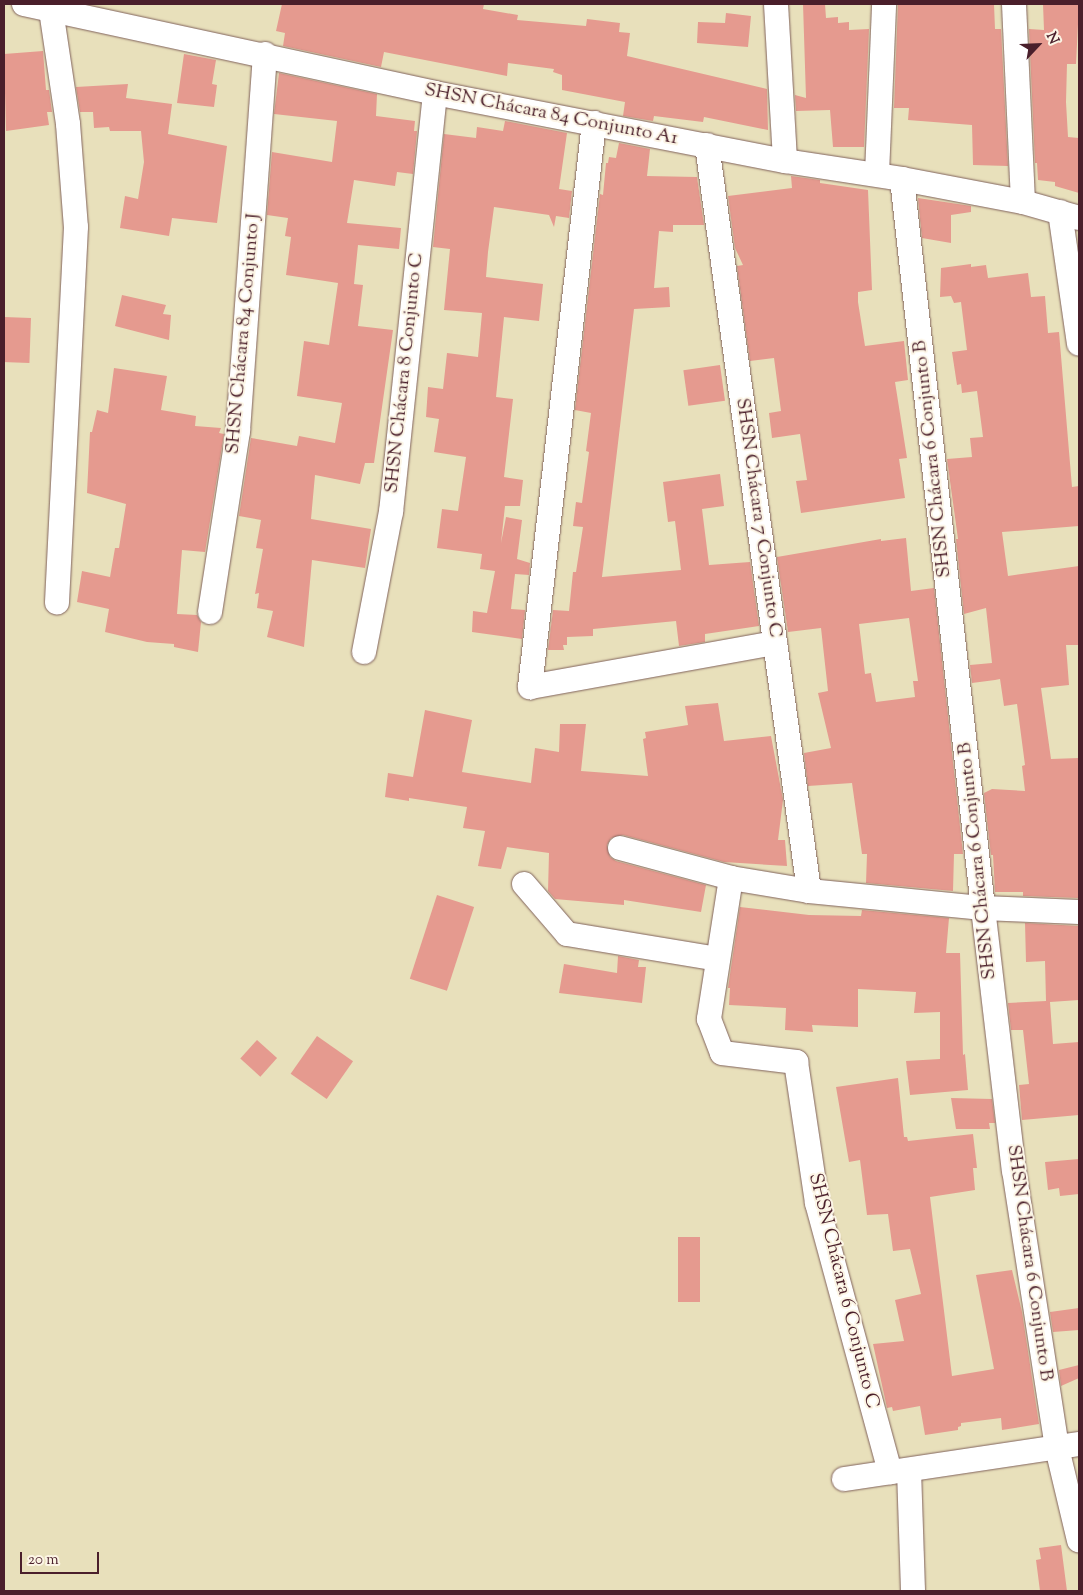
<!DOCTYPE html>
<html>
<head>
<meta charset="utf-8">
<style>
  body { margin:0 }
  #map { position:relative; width:1083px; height:1595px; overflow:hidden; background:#e8e0bb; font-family:"Sorts Mill Goudy",serif }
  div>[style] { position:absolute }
  .building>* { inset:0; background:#e59a8f; transform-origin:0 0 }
  .roads { filter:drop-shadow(0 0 1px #81635d) drop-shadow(0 0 1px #81635d) }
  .street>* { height:24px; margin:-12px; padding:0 12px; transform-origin:12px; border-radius:12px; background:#fff }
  span { translate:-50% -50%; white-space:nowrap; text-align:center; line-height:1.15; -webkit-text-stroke:4px #fcf5e5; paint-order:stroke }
  .street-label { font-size:19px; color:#4a1f2b }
  .frame { position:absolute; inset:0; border:5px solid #4a1f2b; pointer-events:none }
  .north { position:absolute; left:1013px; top:20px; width:50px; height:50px; -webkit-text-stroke:4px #fcf5e5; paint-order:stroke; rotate:65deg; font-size:14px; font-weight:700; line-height:20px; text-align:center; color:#4a1f2b }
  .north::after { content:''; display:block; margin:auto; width:18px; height:22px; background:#4a1f2b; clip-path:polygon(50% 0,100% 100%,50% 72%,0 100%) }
  .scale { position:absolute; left:20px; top:1552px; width:79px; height:22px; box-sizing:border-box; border:2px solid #4a1f2b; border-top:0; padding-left:6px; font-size:15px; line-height:18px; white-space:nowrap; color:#4a1f2b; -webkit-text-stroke:4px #fcf5e5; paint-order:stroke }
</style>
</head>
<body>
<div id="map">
  <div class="building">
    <i style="clip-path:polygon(282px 4px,484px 4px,483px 9px,518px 15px,517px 20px,586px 26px,587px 19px,620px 23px,619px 32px,630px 33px,627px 56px,767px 89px,768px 130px,704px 117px,703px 122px,654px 116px,653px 121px,623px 116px,625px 102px,562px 90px,562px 75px,553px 72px,554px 69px,508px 63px,507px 76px,384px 52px,381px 67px,283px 46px,285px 33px,276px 31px)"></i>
    <i style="clip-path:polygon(803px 4px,825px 4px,826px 18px,838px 17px,838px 23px,849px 22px,849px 30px,869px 29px,864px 147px,833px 147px,830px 110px,796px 111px,795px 95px,806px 98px)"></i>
    <i style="clip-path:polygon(898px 4px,994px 4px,995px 29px,1001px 29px,1008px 166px,973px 165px,972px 125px,908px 120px,909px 108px,894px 108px)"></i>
    <i style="clip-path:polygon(1043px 4px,1079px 4px,1076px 64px,1067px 64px,1066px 102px,1068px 137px,1079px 138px,1079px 193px,1055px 186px,1055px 182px,1038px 180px,1037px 163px,1035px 163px,1029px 29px,1044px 30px)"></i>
    <i style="clip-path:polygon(726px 13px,751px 16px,748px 47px,697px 43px,698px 22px,725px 23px)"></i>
    <i style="clip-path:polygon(43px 51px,46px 90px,49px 90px,52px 112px,47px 112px,49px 125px,6px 131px,4px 54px)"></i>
    <i style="clip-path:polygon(184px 54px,216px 60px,212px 84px,217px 85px,214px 107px,177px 103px)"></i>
    <i style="clip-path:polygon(279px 73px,377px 94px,376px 116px,415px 121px,414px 131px,417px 131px,413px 174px,397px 172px,395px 186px,354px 180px,347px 223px,401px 228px,399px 249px,358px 245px,354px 284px,363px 285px,358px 326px,393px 330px,374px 463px,365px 463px,360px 484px,315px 475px,311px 519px,371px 529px,365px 568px,312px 560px,304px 647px,267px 637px,273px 611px,257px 608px,259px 593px,255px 594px,263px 549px,256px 548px,261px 520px,239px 516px,251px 438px,297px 446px,299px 436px,335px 443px,342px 403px,297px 396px,304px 341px,329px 345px,338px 283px,286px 275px,291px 237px,285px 236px,288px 218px,267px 215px,272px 152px,332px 162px,337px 121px,274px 114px)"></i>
    <i style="clip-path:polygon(128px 84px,126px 98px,172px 104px,168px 134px,227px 146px,217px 223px,172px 218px,169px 236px,120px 228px,125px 196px,138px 199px,144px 162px,141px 131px,110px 131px,109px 127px,94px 128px,93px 112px,80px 112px,76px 87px)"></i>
    <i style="clip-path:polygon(505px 121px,567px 133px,559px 189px,572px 191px,569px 218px,556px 216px,554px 227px,549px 215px,494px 207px,488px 252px,486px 277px,543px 284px,539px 321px,504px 317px,496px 397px,513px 399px,504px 477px,523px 480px,520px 506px,505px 506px,501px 543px,506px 517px,522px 520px,517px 559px,530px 563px,529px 575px,515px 574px,511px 609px,525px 610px,522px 639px,472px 632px,473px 611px,487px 613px,495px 571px,480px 569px,482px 554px,437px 548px,442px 509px,458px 511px,466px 457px,434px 452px,439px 419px,426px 417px,428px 387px,443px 389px,447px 353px,478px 357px,482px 313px,444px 310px,450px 249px,433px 247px,444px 134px,476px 138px,477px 127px,503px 131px)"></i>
    <i style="clip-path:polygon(619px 143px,650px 149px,647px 176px,697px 177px,704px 225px,673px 225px,673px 232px,659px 231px,654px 288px,669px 287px,670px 307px,634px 309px,602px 577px,681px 570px,675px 521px,668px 522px,663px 482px,720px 474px,724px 506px,702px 509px,709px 565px,750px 562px,759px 626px,705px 634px,705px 642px,679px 646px,676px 621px,593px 629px,593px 636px,567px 637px,567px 645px,563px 645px,564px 650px,548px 650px,553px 610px,569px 611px,573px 572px,576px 572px,583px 527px,573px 526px,576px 502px,582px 503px,589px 452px,586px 451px,591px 413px,575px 410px,600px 194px,603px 195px,606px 163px,608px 163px,609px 157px,616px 158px)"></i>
    <i style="clip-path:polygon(791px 176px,820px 180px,820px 183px,868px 190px,872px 290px,858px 292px,858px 302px,865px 346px,904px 341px,908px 380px,895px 382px,907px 458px,899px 459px,905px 498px,801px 513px,796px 481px,807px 480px,800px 434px,772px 438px,769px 413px,781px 411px,774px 358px,750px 361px,737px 266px,743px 265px,735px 248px,728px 196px,792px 188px)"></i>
    <i style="clip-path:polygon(918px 198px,971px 206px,971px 212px,951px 215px,951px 243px,922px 238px)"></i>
    <i style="clip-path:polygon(971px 264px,971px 267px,986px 265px,988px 278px,1028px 273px,1031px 297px,1045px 296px,1048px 333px,1059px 332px,1072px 487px,1079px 486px,1079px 526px,1002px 532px,1008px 576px,1079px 566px,1078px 645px,1066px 645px,1069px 685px,1041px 688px,1051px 759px,1079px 758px,1079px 898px,1023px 896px,1023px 892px,995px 892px,993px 855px,991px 855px,984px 793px,992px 789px,1025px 791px,1022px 766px,1025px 765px,1017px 704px,1004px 706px,1000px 679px,995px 680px,993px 671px,995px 680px,972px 683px,970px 665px,992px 663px,986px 608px,964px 614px,956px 539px,958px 539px,947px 459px,972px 457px,970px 438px,983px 437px,977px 391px,962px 393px,961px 384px,957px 385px,952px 352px,967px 350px,961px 302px,954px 303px,951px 296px,940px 297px,941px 268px)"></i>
    <i style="clip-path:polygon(122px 295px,166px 305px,163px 314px,171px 315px,169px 340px,115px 326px)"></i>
    <i style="left:4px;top:317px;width:27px;height:45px;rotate:2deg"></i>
    <i style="left:720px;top:365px;width:36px;height:37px;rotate:82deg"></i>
    <i style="clip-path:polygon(114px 368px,167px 376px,161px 410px,196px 416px,195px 426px,221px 428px,219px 433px,224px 434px,205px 552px,182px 550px,177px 614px,197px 615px,201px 622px,198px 652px,174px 647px,174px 644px,147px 642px,105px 632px,109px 609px,77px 602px,82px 571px,110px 577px,115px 548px,119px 548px,126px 504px,87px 493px,90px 432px,92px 432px,97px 410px,108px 413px)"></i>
    <i style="clip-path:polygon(evenodd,906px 538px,911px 591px,934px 588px,963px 854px,954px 854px,953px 891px,866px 883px,867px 854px,862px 854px,852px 783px,808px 786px,804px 753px,831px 748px,818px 693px,828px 691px,821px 628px,788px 632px,777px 557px,881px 539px,881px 541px,906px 538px,909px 618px,918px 681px,913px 681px,915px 697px,876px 702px,871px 673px,865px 674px,859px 624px,909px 618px)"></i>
    <i style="clip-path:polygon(718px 703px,724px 741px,771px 736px,783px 800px,778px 840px,785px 840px,787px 866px,724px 862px,623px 835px,611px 838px,607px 845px,610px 857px,616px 861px,706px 885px,701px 912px,624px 900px,624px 905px,555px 899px,548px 891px,549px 853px,507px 847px,501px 869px,478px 866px,485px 831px,463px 828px,467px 807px,409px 798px,409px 801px,385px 797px,388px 773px,413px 777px,425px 710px,472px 720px,462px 772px,531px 783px,535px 748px,559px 752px,560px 724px,586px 724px,581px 771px,648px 776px,643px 739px,646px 738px,645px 732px,688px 725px,685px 706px)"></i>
    <i style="left:437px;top:895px;width:39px;height:88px;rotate:18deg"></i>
    <i style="clip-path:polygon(740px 907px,809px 915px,861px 916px,862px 910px,949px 918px,946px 953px,960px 953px,963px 1055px,965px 1054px,968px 1090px,910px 1095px,906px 1061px,940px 1059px,940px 1012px,914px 1013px,916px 992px,858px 989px,858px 1027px,812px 1025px,813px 1032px,785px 1030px,786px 1008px,729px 1005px,730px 988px,728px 988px)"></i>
    <i style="clip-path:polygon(1025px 923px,1079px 926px,1079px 1000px,1050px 1002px,1053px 1044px,1079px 1042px,1079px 1115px,1022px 1120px,1019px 1085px,1029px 1084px,1023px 1030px,1011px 1030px,1008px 1003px,1046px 1001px,1045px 961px,1026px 962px)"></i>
    <i style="clip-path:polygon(618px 956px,639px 960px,638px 967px,646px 967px,642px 1003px,559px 993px,564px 964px,617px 973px)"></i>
    <i style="left:317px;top:1036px;width:44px;height:46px;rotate:35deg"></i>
    <i style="left:257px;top:1040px;width:27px;height:25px;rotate:42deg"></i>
    <i style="clip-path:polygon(898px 1078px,904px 1137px,907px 1137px,908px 1141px,973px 1134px,977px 1168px,973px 1168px,975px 1190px,930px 1197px,952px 1376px,994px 1369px,976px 1275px,1012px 1270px,1022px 1312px,1039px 1424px,1002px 1430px,1001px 1418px,961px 1423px,961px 1426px,958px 1427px,958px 1430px,925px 1435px,920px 1406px,893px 1411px,892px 1407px,887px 1408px,873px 1344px,904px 1341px,895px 1300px,921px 1294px,910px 1249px,893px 1251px,888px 1214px,867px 1215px,860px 1160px,849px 1162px,836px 1087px)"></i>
    <i style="clip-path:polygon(951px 1098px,992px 1099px,995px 1123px,989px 1123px,990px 1129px,956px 1129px)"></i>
    <i style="clip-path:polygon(1079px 1159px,1079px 1194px,1060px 1196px,1059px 1188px,1048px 1190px,1045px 1162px)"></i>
    <i style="left:678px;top:1237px;width:22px;height:65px"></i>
    <i style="clip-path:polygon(1079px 1308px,1079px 1330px,1053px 1332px,1050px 1312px)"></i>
    <i style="clip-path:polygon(1079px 1365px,1079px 1378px,1061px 1386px,1059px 1370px)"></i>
    <i style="clip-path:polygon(1061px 1545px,1067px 1591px,1040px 1591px,1036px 1560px,1041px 1559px,1039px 1548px)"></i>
  </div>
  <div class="roads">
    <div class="street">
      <i style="left:24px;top:4px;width:421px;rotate:12.2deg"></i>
      <i style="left:435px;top:93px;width:357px;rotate:11deg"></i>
      <i style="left:785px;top:161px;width:118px;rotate:8.7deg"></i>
      <i style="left:902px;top:179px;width:123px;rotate:10.8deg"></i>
      <i style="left:1023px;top:202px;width:58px;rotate:15.9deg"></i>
      <i style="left:776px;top:4px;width:157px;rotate:86.7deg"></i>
      <i style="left:1014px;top:4px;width:198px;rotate:87.4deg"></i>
      <i style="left:51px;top:10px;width:115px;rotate:81.5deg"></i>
      <i style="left:68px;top:124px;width:103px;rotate:85.6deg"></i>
      <i style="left:76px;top:227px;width:376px;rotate:92.9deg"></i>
      <i style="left:594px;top:123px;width:568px;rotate:96.47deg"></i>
      <i style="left:530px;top:687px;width:249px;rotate:-10.2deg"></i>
      <i style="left:707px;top:145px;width:753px;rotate:82.21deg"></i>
      <i style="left:877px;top:174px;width:170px;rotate:-87.6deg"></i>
      <i style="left:902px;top:179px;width:733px;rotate:83.66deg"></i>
      <i style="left:983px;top:908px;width:264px;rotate:83.3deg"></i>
      <i style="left:1014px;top:1170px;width:281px;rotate:81.2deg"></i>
      <i style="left:1057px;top:1448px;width:95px;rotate:76.6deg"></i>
      <i style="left:1060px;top:212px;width:133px;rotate:81.8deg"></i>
      <i style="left:210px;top:612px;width:183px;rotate:-81.2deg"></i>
      <i style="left:238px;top:431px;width:378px;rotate:-85.9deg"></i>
      <i style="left:364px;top:652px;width:143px;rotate:-79.1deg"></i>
      <i style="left:391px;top:512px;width:421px;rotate:-84deg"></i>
      <i style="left:620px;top:848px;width:115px;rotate:15.1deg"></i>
      <i style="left:731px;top:878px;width:79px;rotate:9.5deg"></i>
      <i style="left:809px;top:891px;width:175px;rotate:5.6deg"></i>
      <i style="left:983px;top:908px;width:96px;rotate:2.4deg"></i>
      <i style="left:731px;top:878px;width:143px;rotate:98.9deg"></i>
      <i style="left:709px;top:1019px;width:36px;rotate:69deg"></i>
      <i style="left:722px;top:1053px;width:75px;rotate:6.9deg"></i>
      <i style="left:796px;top:1062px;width:143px;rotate:81.5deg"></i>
      <i style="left:817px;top:1203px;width:279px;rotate:74.8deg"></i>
      <i style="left:524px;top:884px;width:66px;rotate:49.3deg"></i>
      <i style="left:567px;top:934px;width:153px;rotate:9.4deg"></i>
      <i style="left:909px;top:1470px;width:121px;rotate:88.1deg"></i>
      <i style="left:844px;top:1479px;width:238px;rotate:-8.5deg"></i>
    </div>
  </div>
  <div class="street-label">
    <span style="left:551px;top:115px;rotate:11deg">SHSN Chácara 84 Conjunto A1</span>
    <span style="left:244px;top:334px;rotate:-85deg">SHSN Chácara 84 Conjunto J</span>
    <span style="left:405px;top:373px;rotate:-84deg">SHSN Chácara 8 Conjunto C</span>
    <span style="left:933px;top:459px;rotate:-96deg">SHSN Chácara 6 Conjunto B</span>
    <span style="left:758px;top:518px;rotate:82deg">SHSN Chácara 7 Conjunto C</span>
    <span style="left:978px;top:861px;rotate:-96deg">SHSN Chácara 6 Conjunto B</span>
    <span style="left:1029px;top:1263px;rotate:82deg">SHSN Chácara 6 Conjunto B</span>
    <span style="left:843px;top:1291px;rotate:76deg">SHSN Chácara 6 Conjunto C</span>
  </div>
  <div class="frame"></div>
  <div class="north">N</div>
  <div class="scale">20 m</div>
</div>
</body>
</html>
